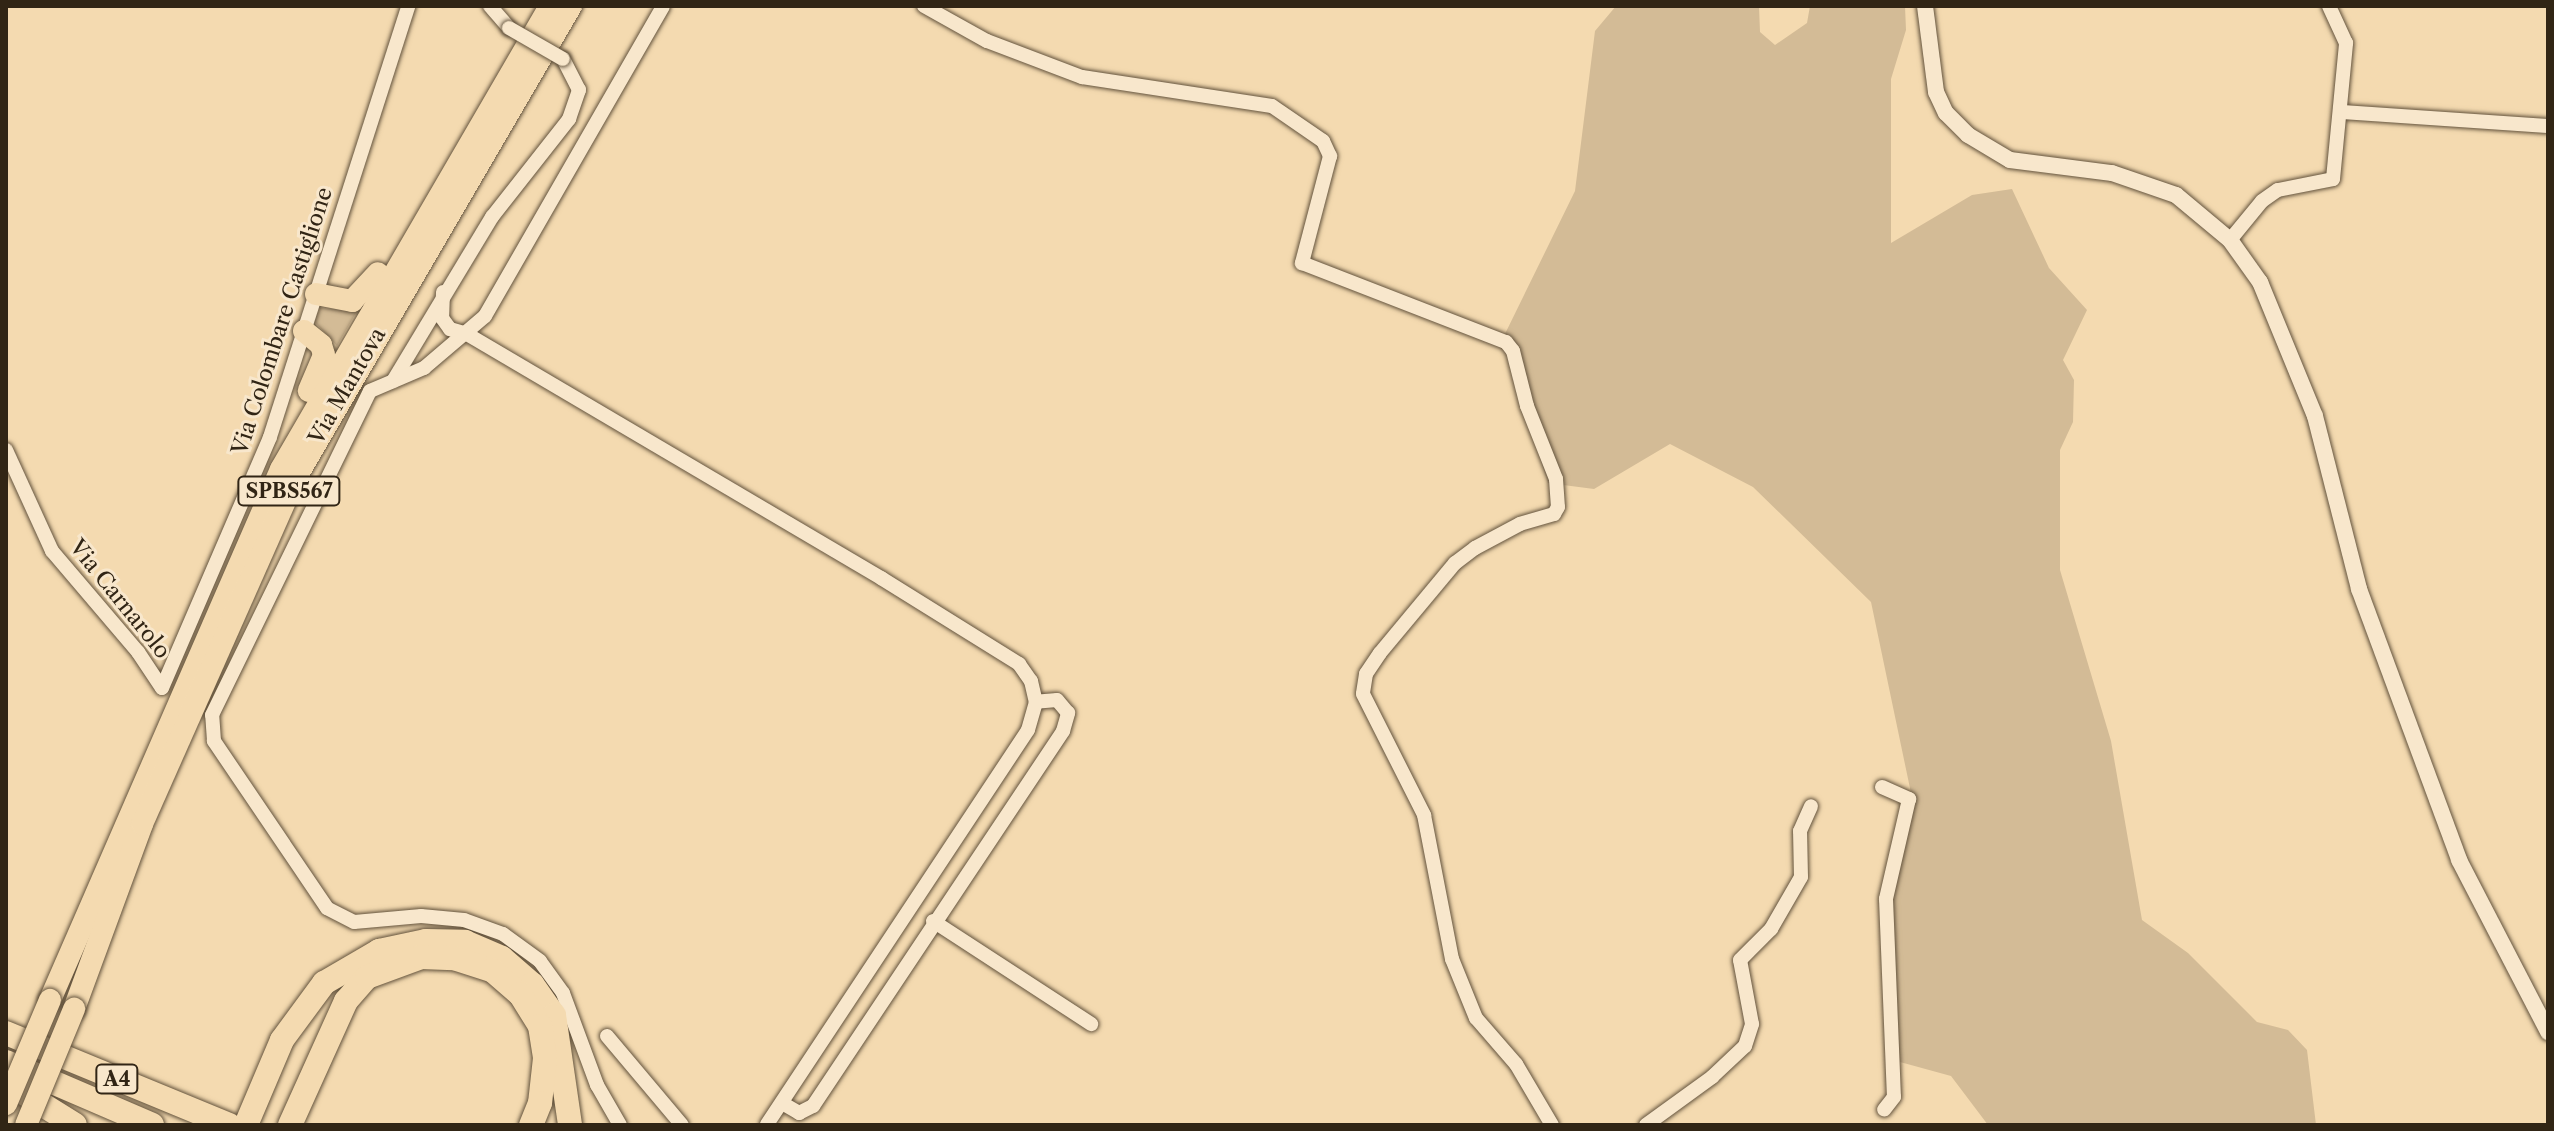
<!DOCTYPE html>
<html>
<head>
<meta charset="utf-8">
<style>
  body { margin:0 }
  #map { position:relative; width:2554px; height:1131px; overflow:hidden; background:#f4dab0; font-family:"Libre Caslon Text",serif }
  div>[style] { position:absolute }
  .green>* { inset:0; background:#d3bb96 }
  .roads { filter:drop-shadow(0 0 2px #62523c) drop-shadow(0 0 2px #62523c) }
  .minor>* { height:14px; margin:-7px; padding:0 7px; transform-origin:7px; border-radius:7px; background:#f8e7cc }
  .tertiary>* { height:16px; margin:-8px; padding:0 8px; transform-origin:8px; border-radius:8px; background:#f8e7cc }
  .trunk>* { height:22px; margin:-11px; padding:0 11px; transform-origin:11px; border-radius:11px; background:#f4dab0 }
  .motorway>* { height:24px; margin:-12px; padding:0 12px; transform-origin:12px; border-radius:12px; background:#f4dab0 }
  .bridges { filter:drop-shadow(0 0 2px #62523c) drop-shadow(0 0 2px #62523c) }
  .minor-bridge>* { height:14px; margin:-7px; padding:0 7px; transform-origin:7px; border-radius:7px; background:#f8e7cc }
  .trunk-bridge>* { height:22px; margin:-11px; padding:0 11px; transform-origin:11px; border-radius:11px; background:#f4dab0 }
  span { translate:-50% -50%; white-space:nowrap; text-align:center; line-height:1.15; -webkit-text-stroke:6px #f8e7cc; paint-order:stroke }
  .shield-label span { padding:2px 6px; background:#f8e7cc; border:2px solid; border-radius:6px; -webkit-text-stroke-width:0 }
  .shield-label { font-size:20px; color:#312515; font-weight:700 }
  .street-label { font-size:22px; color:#312515 }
  .frame { position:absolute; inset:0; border:8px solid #312515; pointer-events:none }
</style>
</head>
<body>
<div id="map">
  <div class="green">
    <i style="clip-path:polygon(1616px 6px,1759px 6px,1760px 32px,1775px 45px,1807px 23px,1810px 6px,1905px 6px,1906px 30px,1891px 79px,1891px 243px,1972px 195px,2012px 189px,2049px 268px,2087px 310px,2063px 360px,2074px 380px,2073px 422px,2060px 450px,2060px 570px,2111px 741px,2142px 920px,2188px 953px,2257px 1022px,2288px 1030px,2307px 1050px,2316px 1125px,1988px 1125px,1951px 1076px,1900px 1062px,1891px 1020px,1887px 906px,1911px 793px,1871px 602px,1753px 487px,1670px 444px,1594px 489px,1548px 483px,1502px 340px,1575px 191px,1595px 31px)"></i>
    <i style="clip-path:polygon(320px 308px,357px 311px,337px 346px,314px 321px)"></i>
  </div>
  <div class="roads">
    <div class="minor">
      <i style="left:490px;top:6px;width:29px;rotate:49deg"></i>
      <i style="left:924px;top:6px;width:72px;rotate:29.1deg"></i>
      <i style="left:987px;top:41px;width:102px;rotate:20.8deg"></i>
      <i style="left:1082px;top:77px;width:192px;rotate:8.7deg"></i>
      <i style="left:1272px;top:106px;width:62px;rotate:34.5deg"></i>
      <i style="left:1323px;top:141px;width:17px;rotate:65deg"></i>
      <i style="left:1330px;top:156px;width:111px;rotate:104.7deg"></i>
      <i style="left:1302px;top:263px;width:219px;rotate:21.2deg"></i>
      <i style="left:1506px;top:342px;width:11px;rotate:52deg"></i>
      <i style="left:1513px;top:351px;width:57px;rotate:75.7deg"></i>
      <i style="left:1527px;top:406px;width:79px;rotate:68.3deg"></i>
      <i style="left:1556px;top:479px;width:28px;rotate:86deg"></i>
      <i style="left:1558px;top:507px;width:8px;rotate:120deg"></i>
      <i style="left:1554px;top:514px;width:35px;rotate:164deg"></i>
      <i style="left:1520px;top:524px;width:51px;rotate:151.9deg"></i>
      <i style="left:1475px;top:548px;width:25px;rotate:143deg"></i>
      <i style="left:1455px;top:563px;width:117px;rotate:129.8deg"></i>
      <i style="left:1380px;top:653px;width:25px;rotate:124deg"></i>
      <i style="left:1366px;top:674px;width:20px;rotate:99deg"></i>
      <i style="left:1363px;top:694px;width:136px;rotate:63.2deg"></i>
      <i style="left:1424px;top:815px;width:147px;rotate:79deg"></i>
      <i style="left:1452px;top:959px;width:64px;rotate:67.9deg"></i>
      <i style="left:1476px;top:1018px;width:61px;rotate:49deg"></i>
      <i style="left:1516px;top:1064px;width:71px;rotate:59.5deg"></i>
      <i style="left:2342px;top:112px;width:206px;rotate:3.9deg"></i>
      <i style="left:2230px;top:240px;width:50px;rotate:-50.6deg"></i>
      <i style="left:2262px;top:201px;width:19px;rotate:-35deg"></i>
      <i style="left:2278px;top:190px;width:56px;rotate:-11.3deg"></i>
      <i style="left:2333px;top:179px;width:137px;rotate:-84.5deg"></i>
      <i style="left:2346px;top:43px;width:41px;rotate:-114.7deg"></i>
      <i style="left:443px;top:292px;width:26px;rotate:92deg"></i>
      <i style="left:442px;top:318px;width:14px;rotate:54deg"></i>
      <i style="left:450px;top:329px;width:18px;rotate:16deg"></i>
      <i style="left:467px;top:334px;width:481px;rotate:30.5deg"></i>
      <i style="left:881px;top:578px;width:163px;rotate:31.9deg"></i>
      <i style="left:1019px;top:664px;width:21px;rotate:55deg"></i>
      <i style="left:1031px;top:681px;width:22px;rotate:77deg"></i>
      <i style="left:1036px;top:702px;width:29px;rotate:106deg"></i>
      <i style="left:1028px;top:730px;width:473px;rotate:123.5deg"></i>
      <i style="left:393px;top:381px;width:192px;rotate:-58.9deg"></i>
      <i style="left:492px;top:217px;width:125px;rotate:-51.8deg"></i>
      <i style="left:569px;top:119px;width:31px;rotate:-71deg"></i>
      <i style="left:579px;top:90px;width:35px;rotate:-117deg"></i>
      <i style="left:6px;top:450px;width:111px;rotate:65.5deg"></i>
      <i style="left:52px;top:551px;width:133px;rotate:49.6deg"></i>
      <i style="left:138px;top:652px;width:43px;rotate:56.3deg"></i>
      <i style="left:162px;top:688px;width:273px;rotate:-66.7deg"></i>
      <i style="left:270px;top:437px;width:453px;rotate:-72.2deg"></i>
      <i style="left:1882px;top:787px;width:30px;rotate:24deg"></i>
      <i style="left:1909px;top:799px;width:103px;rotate:103deg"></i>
      <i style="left:1886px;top:899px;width:198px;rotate:87.7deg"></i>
      <i style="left:1894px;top:1097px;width:16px;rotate:128deg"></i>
      <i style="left:933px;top:921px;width:189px;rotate:33.1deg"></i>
      <i style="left:607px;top:1036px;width:116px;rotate:49.9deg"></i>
      <i style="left:782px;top:1103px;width:20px;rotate:30deg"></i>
      <i style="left:799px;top:1113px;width:16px;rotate:-27deg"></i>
      <i style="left:813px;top:1106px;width:451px;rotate:-56.3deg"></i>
      <i style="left:1063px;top:731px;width:19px;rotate:-74deg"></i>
      <i style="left:1068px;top:713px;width:17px;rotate:-130deg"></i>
      <i style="left:1057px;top:700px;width:21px;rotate:175deg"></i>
      <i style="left:620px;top:1125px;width:46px;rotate:-119.9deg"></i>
      <i style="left:597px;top:1085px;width:98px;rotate:-110.3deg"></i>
      <i style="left:563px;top:993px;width:39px;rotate:-126deg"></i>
      <i style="left:540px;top:961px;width:46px;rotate:-143.9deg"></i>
      <i style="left:503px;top:934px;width:41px;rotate:-160.3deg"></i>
      <i style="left:464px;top:920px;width:43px;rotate:-174.7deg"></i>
      <i style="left:421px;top:916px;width:67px;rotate:174.9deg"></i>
      <i style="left:354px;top:922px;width:30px;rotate:-153deg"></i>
      <i style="left:327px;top:908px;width:202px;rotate:-124.1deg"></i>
      <i style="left:214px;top:741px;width:26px;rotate:-94deg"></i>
      <i style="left:212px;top:715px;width:360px;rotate:-64deg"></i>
      <i style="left:370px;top:391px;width:59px;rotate:-23.1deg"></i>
      <i style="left:424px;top:368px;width:80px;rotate:-40.4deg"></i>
      <i style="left:485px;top:316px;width:357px;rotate:-60.1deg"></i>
      <i style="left:1646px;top:1125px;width:82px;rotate:-36deg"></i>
      <i style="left:1712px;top:1077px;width:45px;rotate:-43.2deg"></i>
      <i style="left:1745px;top:1046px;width:23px;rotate:-72deg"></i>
      <i style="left:1752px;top:1024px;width:65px;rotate:-100.6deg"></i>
      <i style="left:1740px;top:960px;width:44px;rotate:-45deg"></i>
      <i style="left:1771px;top:929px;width:60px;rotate:-60deg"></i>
      <i style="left:1801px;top:877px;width:46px;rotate:-91.2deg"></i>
      <i style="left:1800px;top:831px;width:27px;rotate:-66deg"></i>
    </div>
    <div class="tertiary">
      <i style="left:1925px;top:6px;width:87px;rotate:82.7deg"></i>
      <i style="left:1936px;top:92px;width:23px;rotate:65deg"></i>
      <i style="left:1946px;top:113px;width:31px;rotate:45deg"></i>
      <i style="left:1968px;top:135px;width:49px;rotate:30.8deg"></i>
      <i style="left:2010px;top:160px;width:103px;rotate:7.3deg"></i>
      <i style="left:2112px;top:173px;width:68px;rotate:19deg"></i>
      <i style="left:2176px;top:195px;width:70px;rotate:39.8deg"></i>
      <i style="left:2230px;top:240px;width:52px;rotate:54.5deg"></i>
      <i style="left:2260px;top:282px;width:145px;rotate:67.7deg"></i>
      <i style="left:2315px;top:416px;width:179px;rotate:75.7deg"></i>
      <i style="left:2359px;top:589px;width:289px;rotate:69.7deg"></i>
      <i style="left:2459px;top:860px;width:194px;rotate:62.6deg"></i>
    </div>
    <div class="trunk">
      <i style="left:316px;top:294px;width:37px;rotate:11deg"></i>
      <i style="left:352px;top:301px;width:38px;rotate:-47deg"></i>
      <i style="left:304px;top:331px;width:22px;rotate:39deg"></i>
      <i style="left:321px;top:345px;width:10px;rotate:73deg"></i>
      <i style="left:324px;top:355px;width:39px;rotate:113deg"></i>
      <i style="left:50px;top:1000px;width:579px;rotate:-66.49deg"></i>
      <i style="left:281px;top:469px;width:535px;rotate:-59.84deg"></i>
      <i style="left:74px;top:1009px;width:197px;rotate:-69.8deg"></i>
      <i style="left:142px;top:824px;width:377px;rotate:-66.1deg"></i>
      <i style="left:295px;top:479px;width:548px;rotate:-59.74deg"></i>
    </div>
    <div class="motorway">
      <i style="left:6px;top:1033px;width:241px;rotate:22.4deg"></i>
      <i style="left:6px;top:1062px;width:159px;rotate:23.3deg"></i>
      <i style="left:6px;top:1082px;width:81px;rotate:31.9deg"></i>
      <i style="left:246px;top:1125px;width:92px;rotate:-67deg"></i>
      <i style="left:282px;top:1040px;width:71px;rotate:-53.6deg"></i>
      <i style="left:324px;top:983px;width:64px;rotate:-30.2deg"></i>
      <i style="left:379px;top:951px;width:48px;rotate:-12deg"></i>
      <i style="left:426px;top:941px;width:39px;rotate:1deg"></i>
      <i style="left:465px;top:942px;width:40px;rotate:23.4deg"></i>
      <i style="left:502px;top:958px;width:40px;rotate:41deg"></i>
      <i style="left:532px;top:984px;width:38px;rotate:55deg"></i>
      <i style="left:554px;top:1015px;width:111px;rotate:81.7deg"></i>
      <i style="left:290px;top:1125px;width:136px;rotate:-65.7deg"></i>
      <i style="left:346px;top:1001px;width:32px;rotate:-49deg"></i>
      <i style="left:367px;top:977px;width:58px;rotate:-20.3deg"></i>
      <i style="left:421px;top:957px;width:33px;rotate:2deg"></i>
      <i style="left:454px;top:958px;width:40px;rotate:18deg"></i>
      <i style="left:492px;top:970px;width:37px;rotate:41deg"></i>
      <i style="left:520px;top:994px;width:38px;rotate:58deg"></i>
      <i style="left:540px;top:1026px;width:32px;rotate:81deg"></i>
      <i style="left:545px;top:1058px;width:45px;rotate:96.3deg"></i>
      <i style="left:540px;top:1103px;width:24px;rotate:112deg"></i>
    </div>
  </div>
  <div class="bridges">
    <div class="minor-bridge">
      <i style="left:509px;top:28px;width:62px;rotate:29.9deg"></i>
    </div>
    <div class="trunk-bridge">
      <i style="left:6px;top:1104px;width:113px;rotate:-67.1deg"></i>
      <i style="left:26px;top:1125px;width:126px;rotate:-67.5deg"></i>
    </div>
  </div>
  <div class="shield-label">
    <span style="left:289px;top:491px">SPBS567</span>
    <span style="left:117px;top:1079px">A4</span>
  </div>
  <div class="street-label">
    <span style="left:282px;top:321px;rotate:-72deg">Via Colombare Castiglione</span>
    <span style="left:347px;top:386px;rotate:-60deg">Via Mantova</span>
    <span style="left:120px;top:599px;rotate:51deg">Via Carnarolo</span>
  </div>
  <div class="frame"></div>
</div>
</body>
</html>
